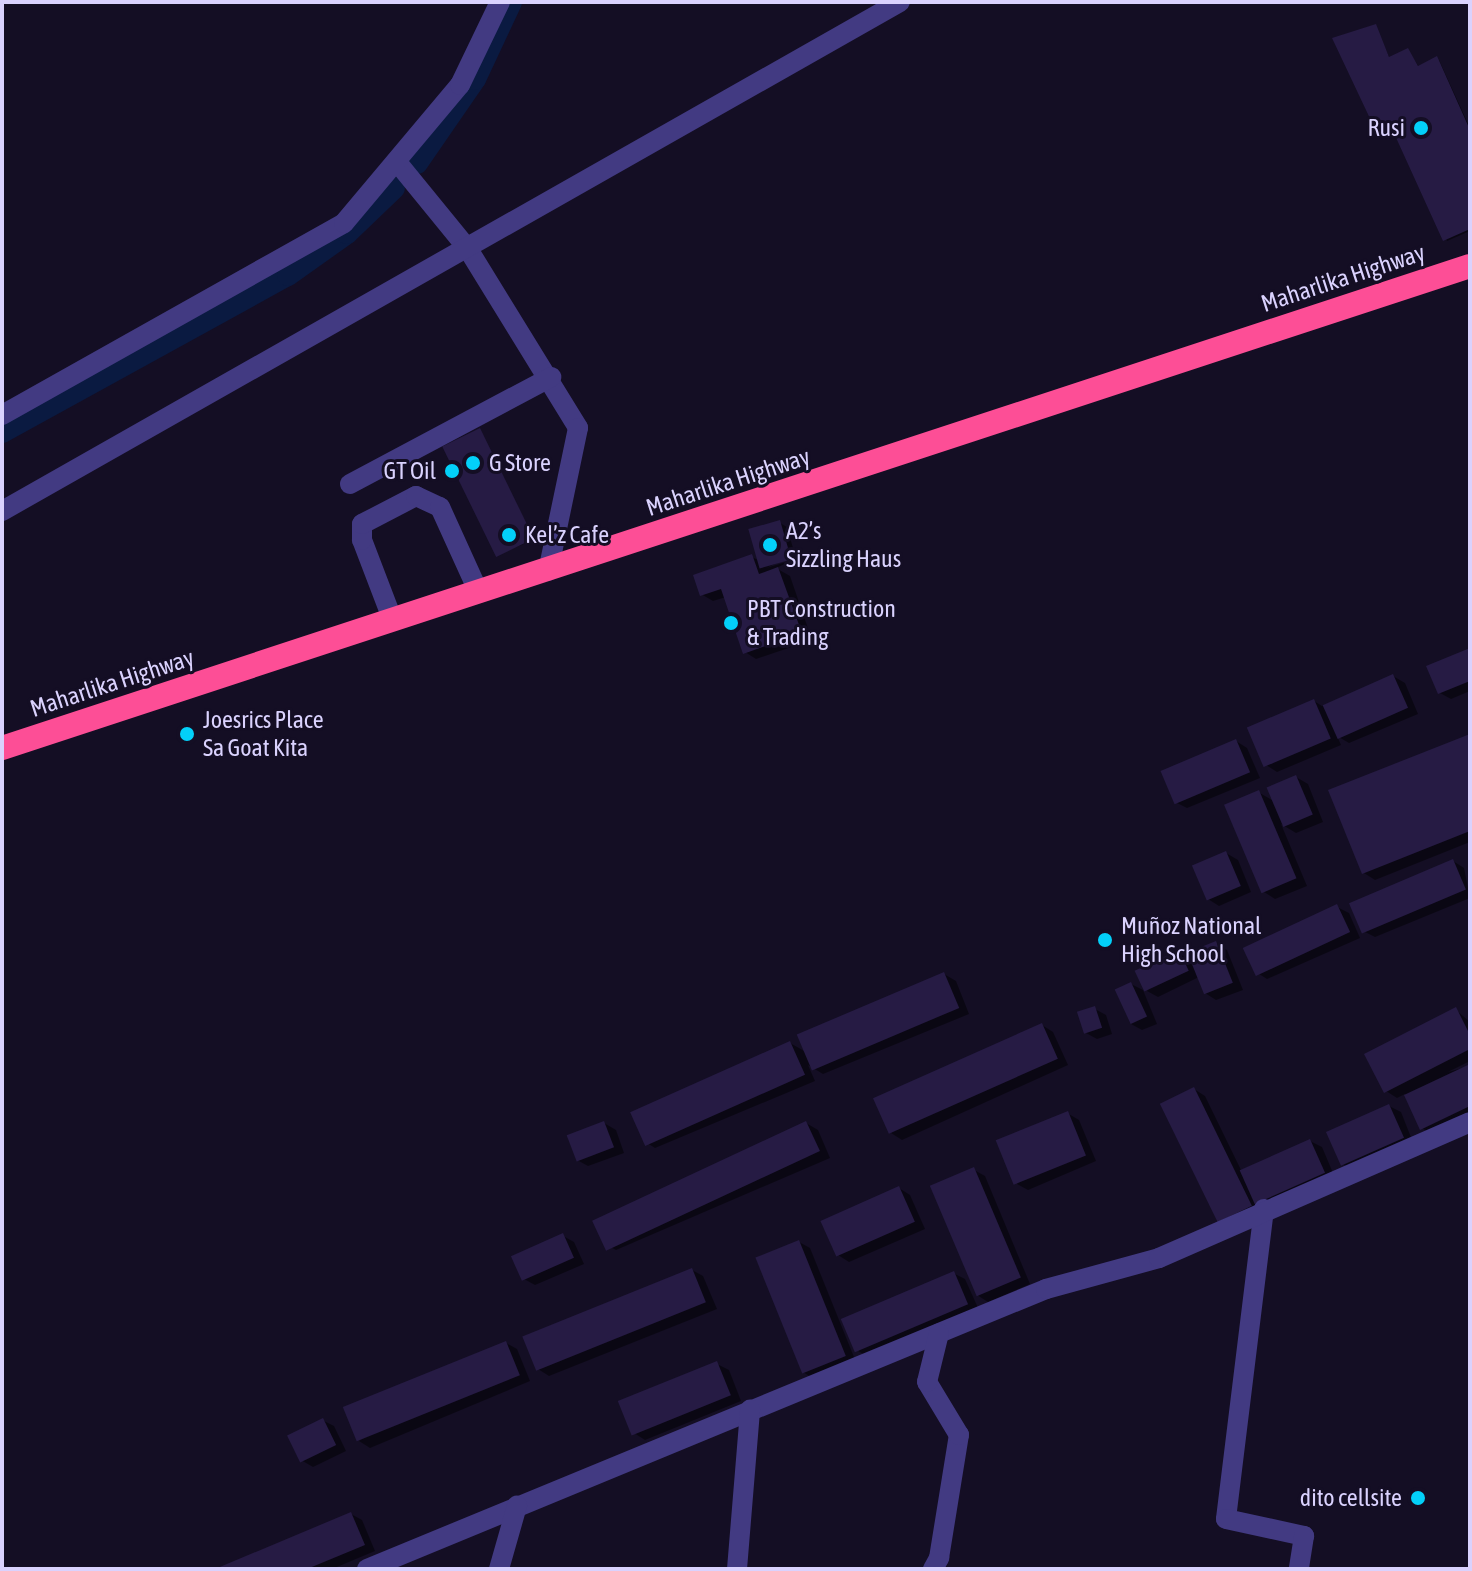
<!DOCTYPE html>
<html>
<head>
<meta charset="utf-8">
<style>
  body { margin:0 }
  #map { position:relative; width:1472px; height:1571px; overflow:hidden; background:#140e24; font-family:"Asap Condensed",sans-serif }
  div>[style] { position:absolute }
  .shadow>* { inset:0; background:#0007 }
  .canal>* { height:22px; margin:-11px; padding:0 11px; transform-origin:11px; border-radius:11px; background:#0a1a41 }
  .building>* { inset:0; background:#261b44; transform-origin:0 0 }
  .minor>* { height:20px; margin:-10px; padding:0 10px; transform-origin:10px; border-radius:10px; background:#423a82 }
  .highway>* { height:24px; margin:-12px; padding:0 12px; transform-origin:12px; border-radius:12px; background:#fd4e96 }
  .dots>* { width:22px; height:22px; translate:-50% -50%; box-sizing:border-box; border:4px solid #140e24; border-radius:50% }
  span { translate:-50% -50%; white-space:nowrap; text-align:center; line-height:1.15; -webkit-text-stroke:6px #140e24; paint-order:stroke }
  .poi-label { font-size:24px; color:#dad2fe }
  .right { translate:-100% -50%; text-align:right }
  .left { translate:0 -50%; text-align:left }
  .street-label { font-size:24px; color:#dad2fe }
  .frame { position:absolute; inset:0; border:4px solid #dad2fe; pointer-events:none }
</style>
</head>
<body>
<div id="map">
  <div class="shadow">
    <i style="clip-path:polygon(1375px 26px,1390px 59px,1408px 50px,1419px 67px,1439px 60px,1470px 128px,1470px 231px,1447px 241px,1391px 121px,1376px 125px)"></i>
    <i style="clip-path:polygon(480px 430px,534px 540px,501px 553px,498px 552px)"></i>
    <i style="clip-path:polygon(780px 523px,787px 527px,795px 555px,766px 568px,796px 559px,776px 568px,790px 576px,812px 640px,756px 659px,745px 652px,726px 597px,713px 601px,701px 594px,752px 557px,762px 562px)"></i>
    <i style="clip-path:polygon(1470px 650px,1470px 691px,1451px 699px,1440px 693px)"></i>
    <i style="clip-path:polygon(1393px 676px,1405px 683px,1418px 714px,1349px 743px,1337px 736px,1341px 745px,1277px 772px,1266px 765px,1314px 701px,1322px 706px)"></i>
    <i style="clip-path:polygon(1470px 736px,1470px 842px,1375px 880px,1364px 873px)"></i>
    <i style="clip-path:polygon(1236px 741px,1247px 748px,1260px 778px,1187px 808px,1175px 802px)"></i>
    <i style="clip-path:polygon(1296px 777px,1308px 784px,1323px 822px,1296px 833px,1281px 824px,1307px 886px,1275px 899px,1264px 892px,1258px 792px,1274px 801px)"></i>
    <i style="clip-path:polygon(1226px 853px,1238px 860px,1251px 892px,1219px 906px,1208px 899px)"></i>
    <i style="clip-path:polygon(1453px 861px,1464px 868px,1470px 898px,1375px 937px,1363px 931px)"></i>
    <i style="clip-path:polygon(1337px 907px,1349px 913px,1360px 938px,1267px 979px,1256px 972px)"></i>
    <i style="clip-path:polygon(1216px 943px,1227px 950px,1243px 990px,1216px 1000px,1205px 993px,1199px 977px,1158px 997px,1147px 991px,1178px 953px,1192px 961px)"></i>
    <i style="clip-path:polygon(944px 974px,956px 981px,969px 1014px,823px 1074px,808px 1065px,815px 1081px,655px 1148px,644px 1141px,790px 1043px,806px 1052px)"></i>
    <i style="clip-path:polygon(1131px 984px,1143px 990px,1157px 1024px,1142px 1030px,1131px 1024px)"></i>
    <i style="clip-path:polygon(1095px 1009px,1106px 1015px,1112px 1034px,1097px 1039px,1086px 1033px)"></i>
    <i style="clip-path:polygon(1456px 1010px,1470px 1022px,1470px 1061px,1448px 1072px,1470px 1066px,1470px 1117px,1433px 1135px,1422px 1128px,1405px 1094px,1397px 1098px,1386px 1091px)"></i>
    <i style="clip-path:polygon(1042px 1025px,1053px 1032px,1068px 1065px,902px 1140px,891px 1133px)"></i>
    <i style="clip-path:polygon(1194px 1089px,1205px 1096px,1241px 1170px,1310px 1141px,1322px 1147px,1336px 1180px,1261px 1212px,1219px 1221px)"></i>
    <i style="clip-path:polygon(1389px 1106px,1401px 1112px,1414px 1145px,1354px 1170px,1343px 1164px)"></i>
    <i style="clip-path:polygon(1067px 1113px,1079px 1120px,1096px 1161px,1028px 1190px,1017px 1184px)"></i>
    <i style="clip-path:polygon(604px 1123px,616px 1130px,624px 1153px,588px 1166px,577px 1160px)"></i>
    <i style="clip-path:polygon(806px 1123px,818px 1130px,830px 1158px,616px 1250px,605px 1244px)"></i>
    <i style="clip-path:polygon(974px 1170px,985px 1176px,1030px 1284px,988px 1302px,977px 1295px)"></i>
    <i style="clip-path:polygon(899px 1188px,910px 1195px,925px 1229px,849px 1262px,838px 1255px)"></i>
    <i style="clip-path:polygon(563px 1236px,574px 1242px,584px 1264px,535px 1285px,524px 1279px)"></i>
    <i style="clip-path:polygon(799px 1242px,810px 1248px,856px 1362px,814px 1379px,803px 1372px)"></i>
    <i style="clip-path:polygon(692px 1270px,703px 1276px,717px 1309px,549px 1376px,538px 1369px)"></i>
    <i style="clip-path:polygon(953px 1273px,965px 1279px,979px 1310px,869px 1357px,858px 1351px)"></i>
    <i style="clip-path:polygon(506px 1343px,517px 1349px,530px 1381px,370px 1448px,359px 1441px)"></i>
    <i style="clip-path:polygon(717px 1364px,729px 1370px,741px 1401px,645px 1440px,634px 1433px)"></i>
    <i style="clip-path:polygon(322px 1420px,334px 1426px,346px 1451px,313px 1467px,301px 1460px)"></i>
    <i style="clip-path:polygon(351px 1514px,362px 1520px,375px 1551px,332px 1569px,220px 1569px)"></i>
  </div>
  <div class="canal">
    <i style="left:417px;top:163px;width:102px;rotate:-55.4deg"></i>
    <i style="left:475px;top:79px;width:85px;rotate:-64.9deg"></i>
    <i style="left:2px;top:432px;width:326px;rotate:-28.8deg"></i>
    <i style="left:288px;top:275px;width:72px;rotate:-35.4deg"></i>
    <i style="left:347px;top:233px;width:65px;rotate:-43.8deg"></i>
  </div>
  <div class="building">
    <i style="clip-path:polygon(1376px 24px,1389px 57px,1408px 48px,1418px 66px,1437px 56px,1470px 130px,1470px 229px,1443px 241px,1388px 120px,1374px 127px,1332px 38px)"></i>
    <i style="left:480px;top:428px;width:123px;height:42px;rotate:64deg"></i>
    <i style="left:780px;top:520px;width:41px;height:33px;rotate:74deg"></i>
    <i style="clip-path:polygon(752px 554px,759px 574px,778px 567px,802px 633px,743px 654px,721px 589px,700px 596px,693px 575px)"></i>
    <i style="clip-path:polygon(1470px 648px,1470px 681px,1438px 694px,1426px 666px)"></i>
    <i style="left:1393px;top:674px;width:37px;height:77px;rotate:66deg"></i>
    <i style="left:1314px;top:699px;width:43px;height:73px;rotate:67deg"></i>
    <i style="clip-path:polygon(1470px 734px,1470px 831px,1362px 874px,1328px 790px)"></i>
    <i style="left:1236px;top:739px;width:36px;height:82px;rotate:67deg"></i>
    <i style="left:1296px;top:775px;width:43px;height:32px;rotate:67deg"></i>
    <i style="left:1259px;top:790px;width:96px;height:38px;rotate:67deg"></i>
    <i style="left:1226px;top:851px;width:38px;height:37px;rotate:67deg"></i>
    <i style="left:1453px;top:859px;width:33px;height:113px;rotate:67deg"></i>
    <i style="left:1337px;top:904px;width:31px;height:104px;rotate:65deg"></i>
    <i style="left:1216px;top:941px;width:45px;height:31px;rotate:68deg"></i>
    <i style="left:1179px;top:950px;width:23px;height:49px;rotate:65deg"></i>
    <i style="left:944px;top:972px;width:39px;height:160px;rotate:67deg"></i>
    <i style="left:1131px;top:982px;width:38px;height:18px;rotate:65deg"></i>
    <i style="left:1095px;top:1006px;width:23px;height:19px;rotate:72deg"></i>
    <i style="clip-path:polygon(1456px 1007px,1470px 1035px,1470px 1049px,1384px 1093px,1364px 1054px)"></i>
    <i style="left:1042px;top:1023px;width:39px;height:185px;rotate:66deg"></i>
    <i style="left:790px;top:1041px;width:37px;height:175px;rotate:66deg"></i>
    <i style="clip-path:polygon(1470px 1064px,1470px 1106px,1420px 1130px,1404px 1095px)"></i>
    <i style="left:1194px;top:1087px;width:132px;height:38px;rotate:64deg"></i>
    <i style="left:1389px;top:1104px;width:37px;height:69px;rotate:66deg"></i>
    <i style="left:1068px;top:1111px;width:48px;height:78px;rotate:68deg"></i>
    <i style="left:604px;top:1121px;width:28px;height:40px;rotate:69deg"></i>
    <i style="left:806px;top:1121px;width:33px;height:236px;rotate:65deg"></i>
    <i style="left:1310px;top:1139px;width:37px;height:77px;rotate:66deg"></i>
    <i style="left:974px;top:1167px;width:120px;height:48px;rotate:67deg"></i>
    <i style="left:899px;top:1186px;width:39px;height:86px;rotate:66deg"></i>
    <i style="left:563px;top:1233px;width:27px;height:57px;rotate:66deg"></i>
    <i style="left:799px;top:1240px;width:125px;height:47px;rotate:68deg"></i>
    <i style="left:692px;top:1268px;width:37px;height:183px;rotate:68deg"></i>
    <i style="left:954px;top:1271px;width:36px;height:123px;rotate:67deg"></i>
    <i style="left:506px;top:1341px;width:37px;height:176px;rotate:68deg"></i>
    <i style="left:717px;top:1361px;width:37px;height:107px;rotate:68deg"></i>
    <i style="left:323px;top:1418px;width:30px;height:40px;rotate:64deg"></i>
    <i style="clip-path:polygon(351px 1512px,365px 1545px,307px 1569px,215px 1569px)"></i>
  </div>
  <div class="minor">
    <i style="left:397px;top:162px;width:112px;rotate:50.8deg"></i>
    <i style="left:468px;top:249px;width:210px;rotate:58.4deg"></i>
    <i style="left:578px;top:428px;width:146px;rotate:101.8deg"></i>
    <i style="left:2px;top:415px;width:392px;rotate:-29.3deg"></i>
    <i style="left:344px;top:223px;width:180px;rotate:-50deg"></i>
    <i style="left:460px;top:85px;width:92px;rotate:-64.3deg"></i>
    <i style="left:350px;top:484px;width:228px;rotate:-28deg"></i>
    <i style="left:2px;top:511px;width:1032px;rotate:-29.55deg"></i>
    <i style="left:393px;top:621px;width:87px;rotate:-110.9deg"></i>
    <i style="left:362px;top:540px;width:16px;rotate:-90deg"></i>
    <i style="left:362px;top:524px;width:61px;rotate:-27.4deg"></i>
    <i style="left:416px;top:496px;width:26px;rotate:25deg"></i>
    <i style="left:440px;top:507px;width:94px;rotate:65.6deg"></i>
    <i style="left:1264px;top:1209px;width:312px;rotate:97deg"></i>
    <i style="left:1226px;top:1519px;width:80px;rotate:12.3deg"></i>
    <i style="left:1304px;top:1536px;width:33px;rotate:99deg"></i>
    <i style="left:367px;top:1569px;width:734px;rotate:-22.41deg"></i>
    <i style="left:1046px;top:1289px;width:117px;rotate:-15.3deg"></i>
    <i style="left:1159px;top:1258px;width:339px;rotate:-23.6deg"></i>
    <i style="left:499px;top:1569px;width:66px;rotate:-74.1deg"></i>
    <i style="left:737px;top:1569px;width:160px;rotate:-85.3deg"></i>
    <i style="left:933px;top:1569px;width:13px;rotate:-61deg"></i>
    <i style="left:939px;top:1558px;width:125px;rotate:-80.8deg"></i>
    <i style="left:959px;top:1435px;width:62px;rotate:-121.1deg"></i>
    <i style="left:927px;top:1382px;width:50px;rotate:-76.2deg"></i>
  </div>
  <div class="highway">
    <i style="left:2px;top:748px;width:1545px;rotate:-18.18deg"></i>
  </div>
  <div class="dots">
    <i style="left:1421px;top:128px;background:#03d0f9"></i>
    <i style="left:473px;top:463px;background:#03d0f9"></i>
    <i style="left:452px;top:471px;background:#03d0f9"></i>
    <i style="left:509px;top:535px;background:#03d0f9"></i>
    <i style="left:770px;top:545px;background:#03d0f9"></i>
    <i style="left:731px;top:623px;background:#03d0f9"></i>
    <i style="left:187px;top:734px;background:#03d0f9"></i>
    <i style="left:1105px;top:940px;background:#03d0f9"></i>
    <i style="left:1418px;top:1498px;background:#03d0f9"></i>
  </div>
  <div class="poi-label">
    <span class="right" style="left:1405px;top:128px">Rusi</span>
    <span class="left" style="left:489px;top:463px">G Store</span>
    <span class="right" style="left:436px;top:471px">GT Oil</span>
    <span class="left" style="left:786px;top:545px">A2’s<br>Sizzling Haus</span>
    <span class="left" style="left:525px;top:535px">Kel’z Cafe</span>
    <span class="left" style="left:747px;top:623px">PBT Construction<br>&amp; Trading</span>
    <span class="left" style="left:203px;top:734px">Joesrics Place<br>Sa Goat Kita</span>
    <span class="left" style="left:1121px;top:940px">Muñoz National<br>High School</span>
    <span class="right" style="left:1402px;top:1498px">dito cellsite</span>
  </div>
  <div class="street-label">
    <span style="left:1343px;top:278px;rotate:-18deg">Maharlika Highway</span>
    <span style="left:728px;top:482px;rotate:-18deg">Maharlika Highway</span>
    <span style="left:112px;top:683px;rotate:-18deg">Maharlika Highway</span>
  </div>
  <div class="frame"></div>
</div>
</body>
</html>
